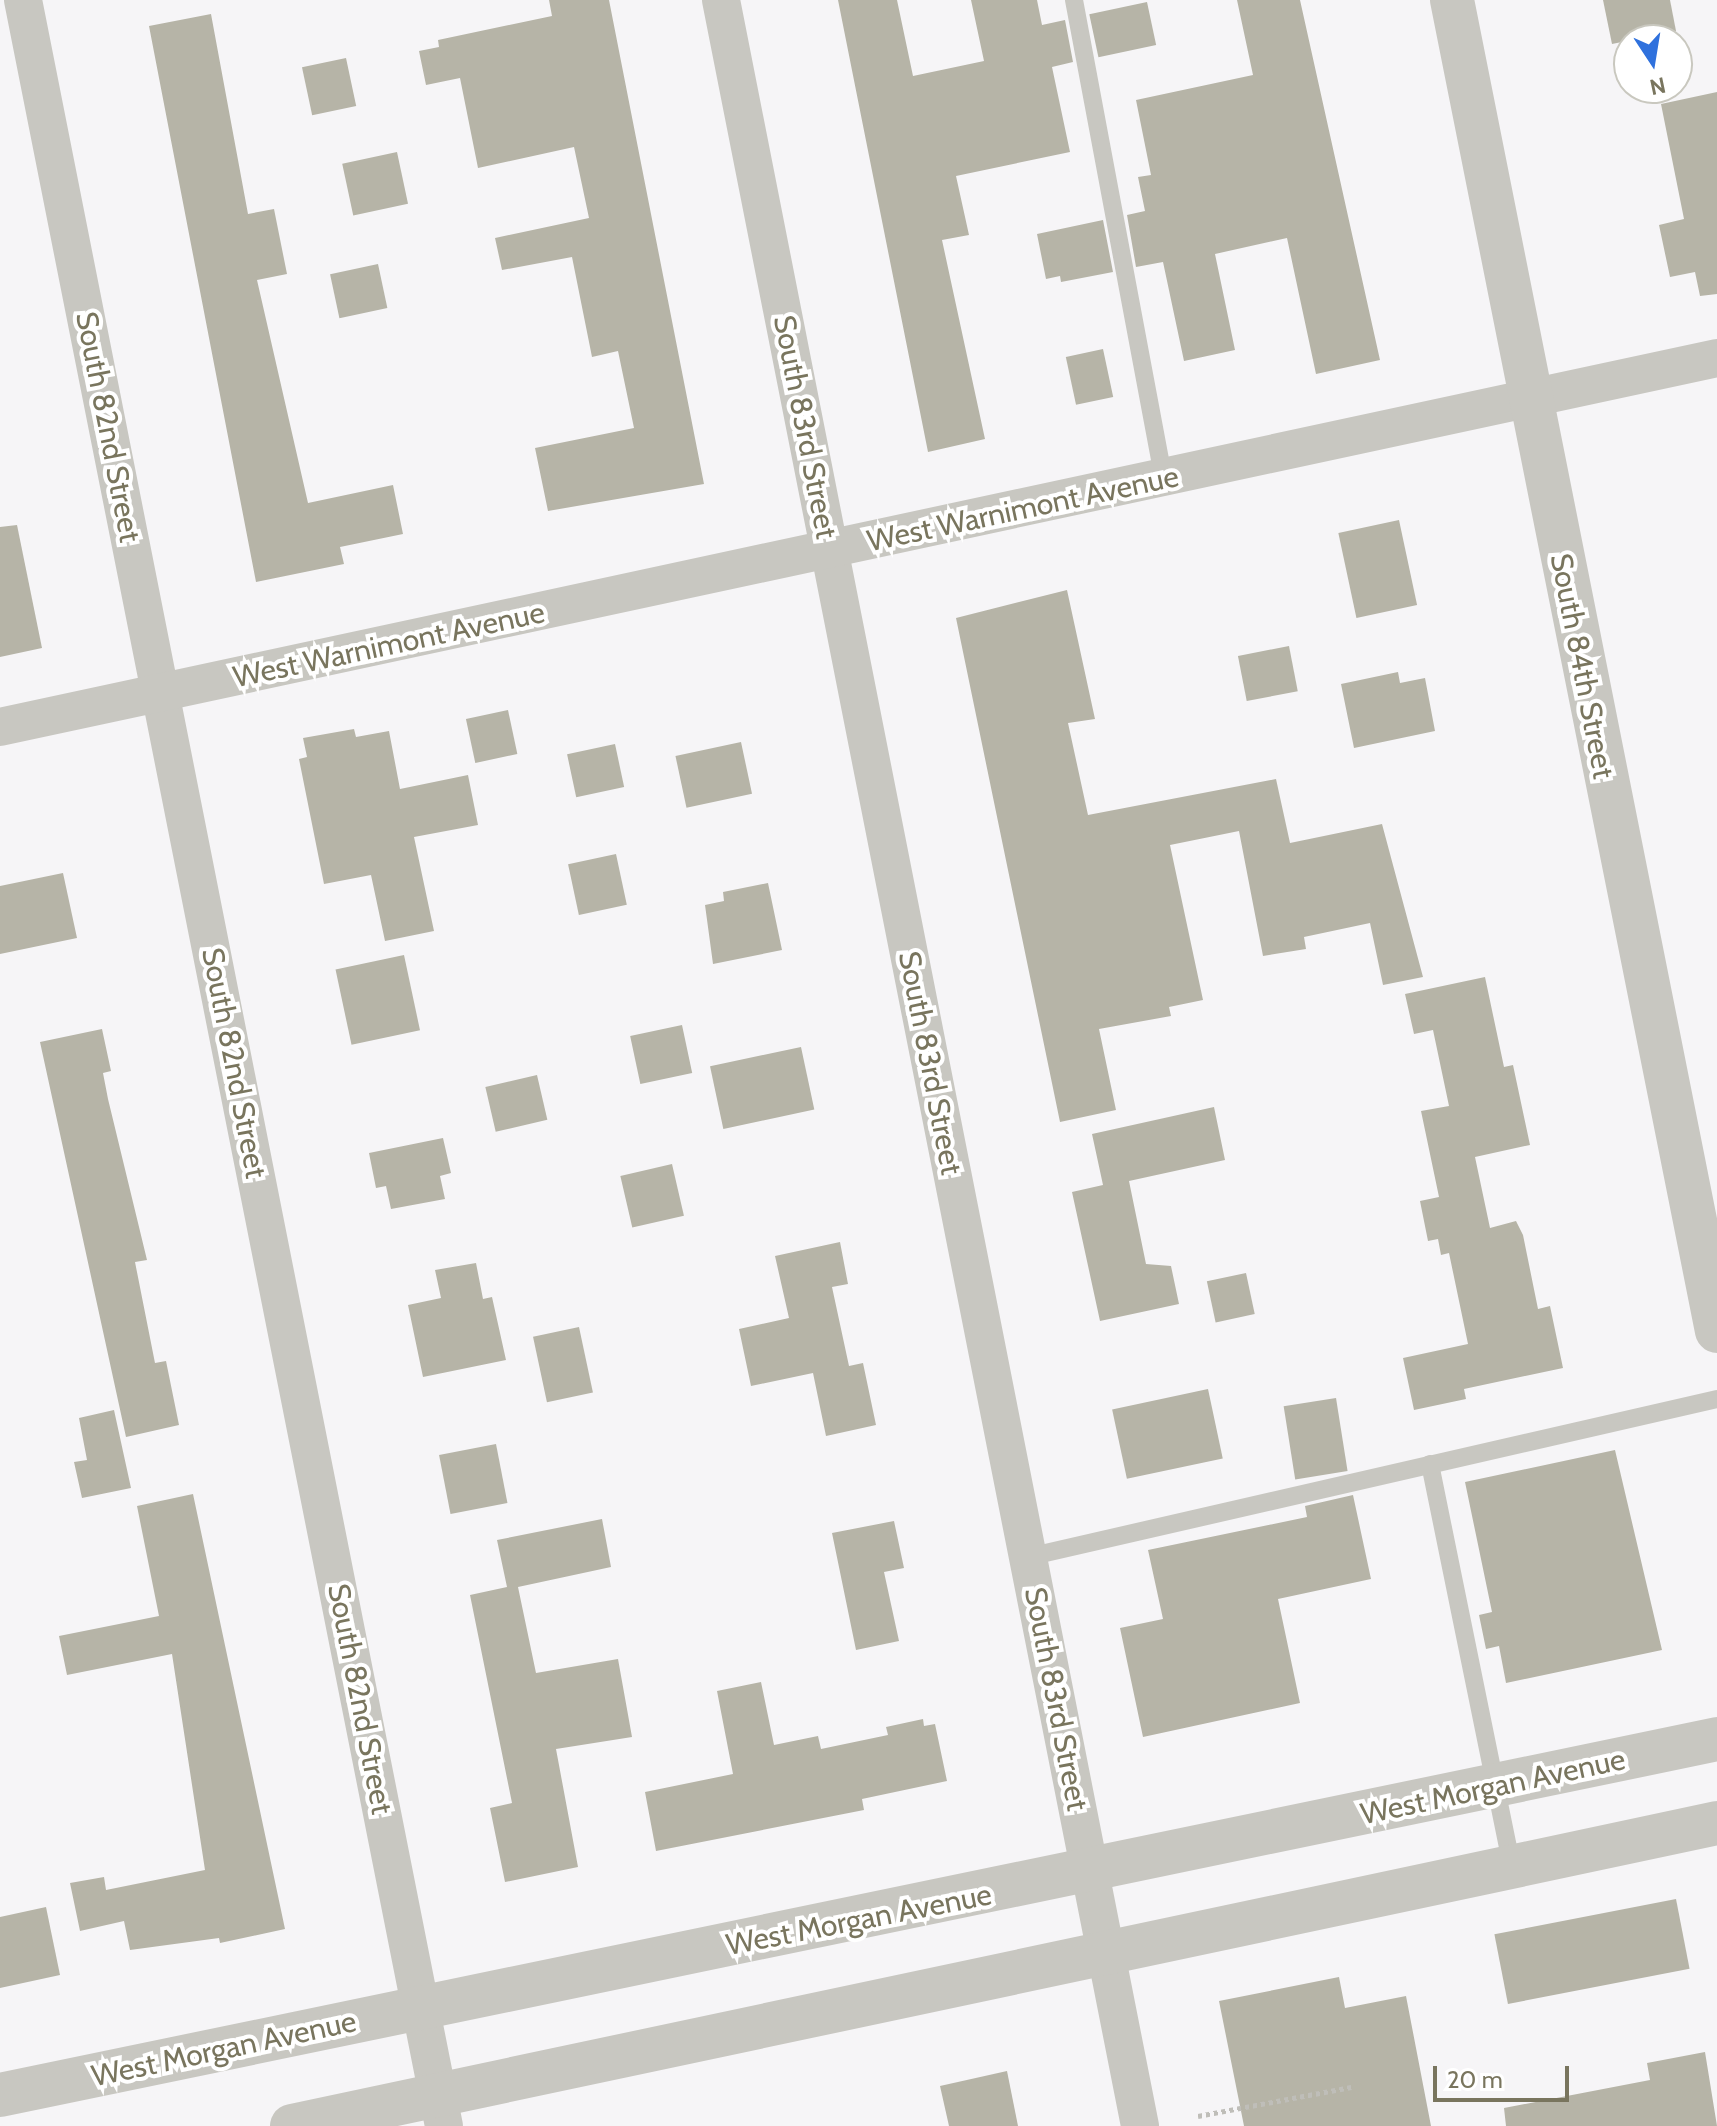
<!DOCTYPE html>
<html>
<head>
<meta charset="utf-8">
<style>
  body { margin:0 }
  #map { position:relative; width:1717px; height:2126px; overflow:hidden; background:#f6f5f7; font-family:Cabin,sans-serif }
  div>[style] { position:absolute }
  .building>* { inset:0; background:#b6b4a7; transform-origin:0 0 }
  .path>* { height:5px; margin-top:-2.5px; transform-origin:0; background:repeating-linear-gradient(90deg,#bfbeb9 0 4px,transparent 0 8px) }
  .service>* { height:18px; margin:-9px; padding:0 9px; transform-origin:9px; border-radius:9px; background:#c8c7c1 }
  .minor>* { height:38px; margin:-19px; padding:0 19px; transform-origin:19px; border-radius:19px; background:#c8c7c1 }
  .tertiary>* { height:44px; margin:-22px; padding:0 22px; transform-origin:22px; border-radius:22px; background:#c8c7c1 }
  span { translate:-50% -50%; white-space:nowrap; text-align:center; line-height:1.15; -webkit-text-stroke:8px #fff; paint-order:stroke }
  .street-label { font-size:30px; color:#79755e }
  .north { position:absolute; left:1613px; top:24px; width:80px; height:80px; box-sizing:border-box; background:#fff; border:2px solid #c9c8bf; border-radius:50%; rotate:168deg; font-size:22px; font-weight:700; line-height:32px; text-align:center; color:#79755e }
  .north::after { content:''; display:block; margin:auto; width:28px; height:36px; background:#2f71dd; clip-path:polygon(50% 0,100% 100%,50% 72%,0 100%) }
  .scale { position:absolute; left:1433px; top:2066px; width:136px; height:36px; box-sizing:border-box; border:4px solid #79755e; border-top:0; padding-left:10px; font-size:24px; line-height:28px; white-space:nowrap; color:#79755e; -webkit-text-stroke:6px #fff; paint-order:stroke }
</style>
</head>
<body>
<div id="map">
  <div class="building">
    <i style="clip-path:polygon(549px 0,609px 0,704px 484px,548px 511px,535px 448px,634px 428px,618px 351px,592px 357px,572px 257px,502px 270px,495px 238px,589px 218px,574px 147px,478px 168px,460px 78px,426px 85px,419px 51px,439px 47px,438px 40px,552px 16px)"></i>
    <i style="clip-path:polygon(838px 0,897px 0,913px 76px,984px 61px,971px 0,1037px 0,1042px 25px,1065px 20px,1073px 62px,1052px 67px,1070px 152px,956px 176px,969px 235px,942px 240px,985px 439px,928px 452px)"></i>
    <i style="clip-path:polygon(1237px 0,1300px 0,1380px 360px,1316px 374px,1287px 238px,1215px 254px,1235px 350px,1184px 361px,1163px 262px,1136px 267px,1127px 215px,1145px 211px,1138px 177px,1151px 175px,1136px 100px,1253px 75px)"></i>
    <i style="clip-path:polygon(1603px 0,1670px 0,1676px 31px,1612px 44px)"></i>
    <i style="left:1147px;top:2px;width:44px;height:59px;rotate:78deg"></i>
    <i style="clip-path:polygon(211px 14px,248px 214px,274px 209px,287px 274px,257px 280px,308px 503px,393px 485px,403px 534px,340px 547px,344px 564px,256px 582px,149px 26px)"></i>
    <i style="left:346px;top:58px;width:49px;height:45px;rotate:78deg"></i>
    <i style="clip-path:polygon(1717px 92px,1717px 294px,1700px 296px,1695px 272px,1670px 277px,1659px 225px,1684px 219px,1661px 104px)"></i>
    <i style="left:397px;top:152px;width:53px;height:56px;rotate:78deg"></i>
    <i style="clip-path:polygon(1103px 220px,1113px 272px,1061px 282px,1060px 276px,1046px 279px,1037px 234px)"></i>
    <i style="left:378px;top:264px;width:45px;height:49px;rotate:78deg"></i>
    <i style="left:1103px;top:349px;width:49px;height:38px;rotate:78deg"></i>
    <i style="left:1399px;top:520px;width:87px;height:62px;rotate:78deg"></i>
    <i style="clip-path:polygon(17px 525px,42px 648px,0 657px,0 527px)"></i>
    <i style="clip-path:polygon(1067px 590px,1095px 719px,1068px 723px,1088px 815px,1276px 779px,1290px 843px,1382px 824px,1423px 977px,1383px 985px,1370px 923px,1304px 937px,1306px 949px,1263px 956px,1239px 831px,1170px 845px,1203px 1000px,1169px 1007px,1171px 1016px,1099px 1029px,1116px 1110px,1060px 1122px,956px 618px)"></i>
    <i style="left:1289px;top:646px;width:46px;height:52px;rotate:79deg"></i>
    <i style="clip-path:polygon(1398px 672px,1400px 683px,1425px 678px,1435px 731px,1354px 748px,1341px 684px)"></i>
    <i style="left:508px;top:710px;width:45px;height:43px;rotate:78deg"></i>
    <i style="clip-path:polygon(354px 729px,356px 737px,389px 731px,400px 789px,468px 775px,478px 825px,414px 837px,434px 931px,385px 941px,371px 875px,324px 884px,299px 759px,307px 757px,303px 738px)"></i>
    <i style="left:741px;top:742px;width:53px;height:67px;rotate:78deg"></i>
    <i style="left:615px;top:744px;width:44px;height:49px;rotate:78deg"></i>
    <i style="left:616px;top:854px;width:52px;height:49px;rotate:78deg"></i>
    <i style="clip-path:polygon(63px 873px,77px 938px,0 954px,0 886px)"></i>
    <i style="clip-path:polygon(768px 883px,782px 950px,713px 964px,705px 905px,724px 901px,723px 892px)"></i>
    <i style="left:404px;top:955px;width:77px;height:70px;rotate:78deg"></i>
    <i style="clip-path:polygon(1485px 977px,1504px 1067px,1513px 1065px,1530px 1145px,1475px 1157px,1490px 1228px,1516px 1221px,1523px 1235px,1538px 1309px,1550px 1306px,1563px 1368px,1464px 1389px,1466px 1399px,1414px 1410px,1403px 1358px,1468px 1344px,1449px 1253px,1441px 1255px,1438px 1239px,1428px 1241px,1420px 1201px,1439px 1197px,1421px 1111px,1449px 1106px,1433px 1030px,1414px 1034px,1405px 994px)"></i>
    <i style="left:682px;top:1025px;width:49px;height:53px;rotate:78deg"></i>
    <i style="clip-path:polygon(102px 1029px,111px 1071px,103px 1073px,108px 1099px,147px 1260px,135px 1262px,155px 1363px,166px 1361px,179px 1425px,126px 1437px,40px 1042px)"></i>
    <i style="left:801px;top:1047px;width:64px;height:93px;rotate:78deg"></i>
    <i style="left:537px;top:1075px;width:46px;height:53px;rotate:77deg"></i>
    <i style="clip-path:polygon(1214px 1107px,1225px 1160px,1129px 1181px,1146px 1264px,1171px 1266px,1179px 1304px,1100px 1321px,1072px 1192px,1103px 1185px,1092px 1134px)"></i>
    <i style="clip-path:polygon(443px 1138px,451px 1173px,440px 1176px,445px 1199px,391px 1209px,386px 1186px,376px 1188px,369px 1153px)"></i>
    <i style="left:672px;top:1164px;width:53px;height:53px;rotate:77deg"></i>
    <i style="clip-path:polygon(840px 1242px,848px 1284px,832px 1287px,849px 1366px,863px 1363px,876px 1425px,826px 1436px,813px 1373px,751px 1386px,739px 1329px,789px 1318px,775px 1256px)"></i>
    <i style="clip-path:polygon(476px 1263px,483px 1299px,492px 1297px,506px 1360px,423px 1377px,408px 1305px,441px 1298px,435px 1270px)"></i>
    <i style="left:1246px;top:1273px;width:42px;height:40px;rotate:78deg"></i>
    <i style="left:579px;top:1327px;width:67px;height:47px;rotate:78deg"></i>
    <i style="left:1208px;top:1389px;width:71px;height:98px;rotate:78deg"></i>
    <i style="left:1336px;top:1398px;width:74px;height:53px;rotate:81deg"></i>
    <i style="clip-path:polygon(114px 1410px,131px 1488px,82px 1498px,74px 1462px,87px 1460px,79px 1418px)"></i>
    <i style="left:496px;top:1444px;width:60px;height:58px;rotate:79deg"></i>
    <i style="clip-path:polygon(1615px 1450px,1662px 1650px,1506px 1683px,1499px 1646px,1486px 1649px,1479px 1615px,1492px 1612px,1465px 1482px)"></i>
    <i style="clip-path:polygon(193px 1494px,285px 1929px,220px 1943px,219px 1938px,130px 1950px,124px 1921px,80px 1931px,70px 1883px,104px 1877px,106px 1890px,205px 1870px,172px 1654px,67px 1675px,59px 1636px,159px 1616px,137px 1506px)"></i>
    <i style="clip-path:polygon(1353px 1495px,1371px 1579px,1278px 1599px,1300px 1703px,1143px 1737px,1120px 1628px,1163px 1619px,1148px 1550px,1307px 1517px,1305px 1506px)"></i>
    <i style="clip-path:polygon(602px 1519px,611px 1567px,518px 1587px,536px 1673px,618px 1659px,632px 1737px,556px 1749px,578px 1867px,505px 1882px,490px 1808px,512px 1803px,470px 1595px,507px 1587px,497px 1540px)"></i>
    <i style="clip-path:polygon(894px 1521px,904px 1568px,884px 1572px,899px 1641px,856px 1650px,832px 1533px)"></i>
    <i style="clip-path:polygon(761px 1682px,774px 1745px,818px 1736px,821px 1749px,888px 1735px,886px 1727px,923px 1719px,924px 1726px,935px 1724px,947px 1781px,862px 1799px,864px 1810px,656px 1851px,645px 1792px,733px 1774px,717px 1691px)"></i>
    <i style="left:1676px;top:1899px;width:71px;height:185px;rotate:79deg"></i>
    <i style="clip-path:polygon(46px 1907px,60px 1975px,0 1988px,0 1917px)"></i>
    <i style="clip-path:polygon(1339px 1977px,1345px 2008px,1406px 1996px,1431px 2126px,1244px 2126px,1219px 2001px)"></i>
    <i style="clip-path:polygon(1705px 2052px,1717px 2126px,1506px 2126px,1504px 2108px,1650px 2080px,1647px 2063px)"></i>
    <i style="clip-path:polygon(1007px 2071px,1018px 2126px,949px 2126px,940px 2086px)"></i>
  </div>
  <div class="path">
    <i style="left:1198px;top:2116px;width:156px;rotate:-10.7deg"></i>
  </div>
  <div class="service">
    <i style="left:1074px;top:0;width:487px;rotate:79.4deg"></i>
    <i style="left:1430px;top:1464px;width:411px;rotate:78.5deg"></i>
    <i style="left:1028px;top:1557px;width:707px;rotate:-12.92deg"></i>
  </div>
  <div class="minor">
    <i style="left:23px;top:0;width:2167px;rotate:78.8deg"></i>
    <i style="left:721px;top:0;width:2167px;rotate:78.85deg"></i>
    <i style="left:0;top:727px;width:1756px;rotate:-12.13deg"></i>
  </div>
  <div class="tertiary">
    <i style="left:1452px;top:0;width:1357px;rotate:78.74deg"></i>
    <i style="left:0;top:2095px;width:1754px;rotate:-11.71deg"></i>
    <i style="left:292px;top:2126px;width:1457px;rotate:-12deg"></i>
  </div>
  <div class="street-label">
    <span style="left:108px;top:427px;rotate:79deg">South 82nd Street</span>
    <span style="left:805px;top:427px;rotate:79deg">South 83rd Street</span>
    <span style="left:1023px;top:509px;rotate:-12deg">West Warnimont Avenue</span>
    <span style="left:389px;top:645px;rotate:-12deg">West Warnimont Avenue</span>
    <span style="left:1582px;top:666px;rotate:79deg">South 84th Street</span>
    <span style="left:234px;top:1063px;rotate:79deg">South 82nd Street</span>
    <span style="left:930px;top:1063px;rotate:79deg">South 83rd Street</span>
    <span style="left:360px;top:1699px;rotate:79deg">South 82nd Street</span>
    <span style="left:1056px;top:1699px;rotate:79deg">South 83rd Street</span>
    <span style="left:1493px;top:1787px;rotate:-12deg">West Morgan Avenue</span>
    <span style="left:859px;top:1920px;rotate:-11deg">West Morgan Avenue</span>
    <span style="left:224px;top:2049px;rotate:-12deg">West Morgan Avenue</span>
  </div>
  <div class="north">N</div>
  <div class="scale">20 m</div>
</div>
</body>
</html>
